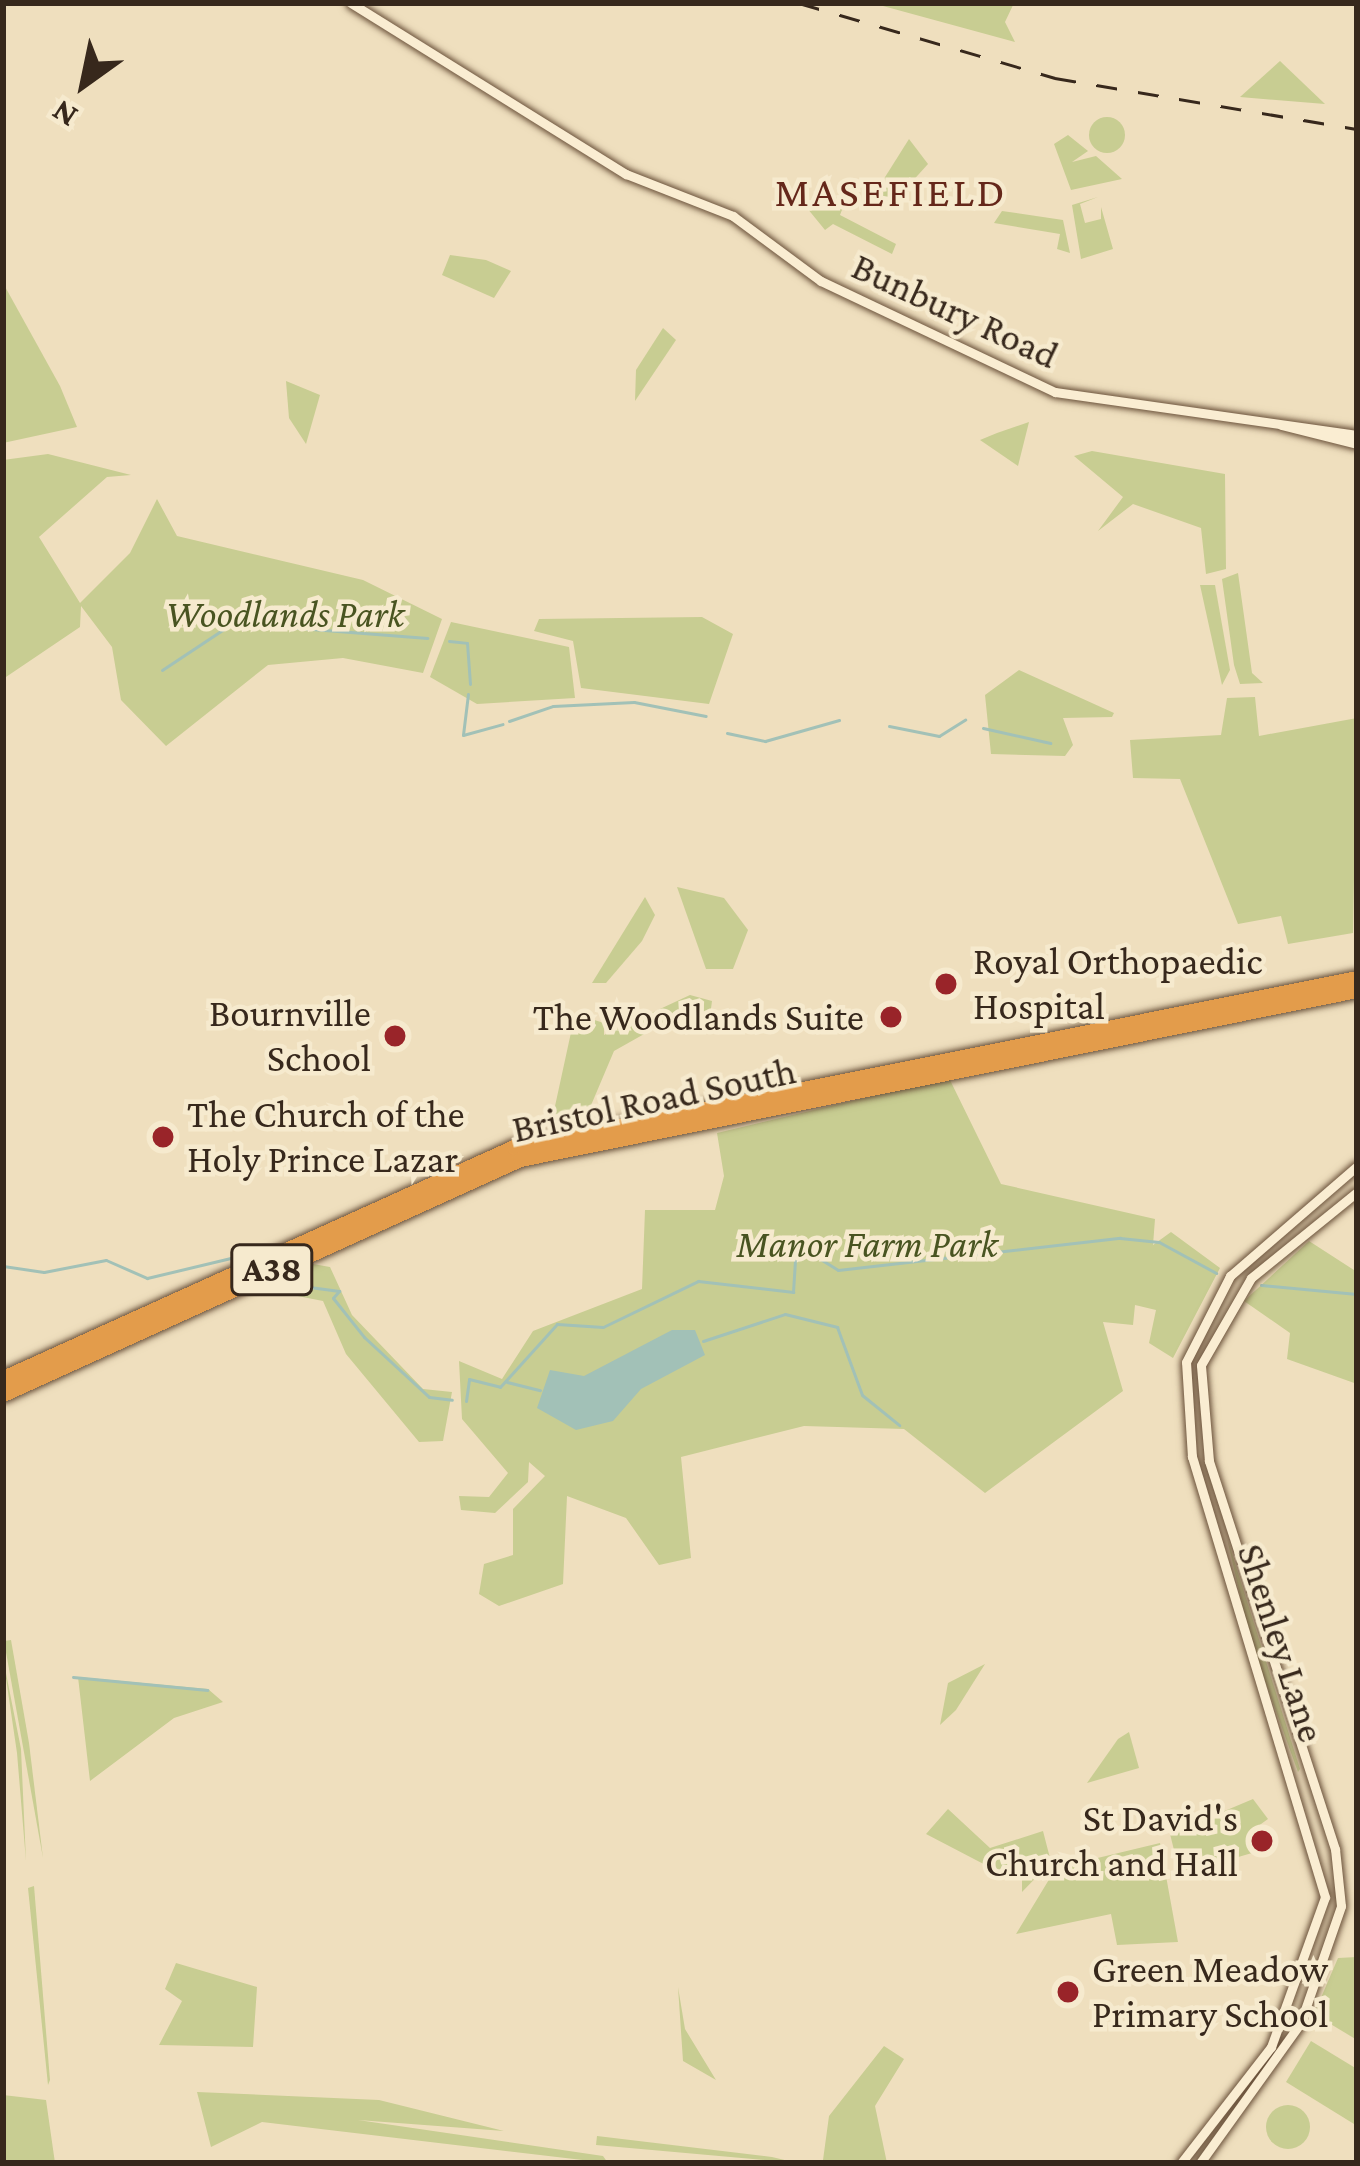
<!DOCTYPE html>
<html>
<head>
<meta charset="utf-8">
<style>
  body { margin:0 }
  #map { position:relative; width:1360px; height:2166px; overflow:hidden; background:#efdfbe; font-family:"Crimson Pro",serif }
  div>[style] { position:absolute }
  .green>* { inset:0; background:#c8cd92 }
  .round { border-radius:50% }
  .water>* { inset:0; background:#a2c1b7 }
  .stream>* { height:3px; margin:-1.5px; padding:0 1.5px; transform-origin:1.5px; border-radius:1.5px; background:#a2c1b7 }
  .roads { filter:drop-shadow(0 0 3px #6a513a) drop-shadow(0 0 3px #6a513a) }
  .secondary>* { height:9px; margin:-4.5px; padding:0 4.5px; transform-origin:4.5px; border-radius:4.5px; background:#faedd2 }
  .highway>* { height:15px; margin:-7.5px; padding:0 7.5px; transform-origin:7.5px; border-radius:7.5px; background:#e39c4b }
  .rail>* { height:3px; margin-top:-1.5px; transform-origin:0; background:repeating-linear-gradient(90deg,#37281c 0 21px,transparent 0 42px) }
  .dots>* { width:33px; height:33px; translate:-50% -50%; box-sizing:border-box; border:6px solid #f6eace; border-radius:50% }
  span { translate:-50% -50%; white-space:nowrap; text-align:center; line-height:1.15; -webkit-text-stroke:9px #f6eace; paint-order:stroke }
  .shield-label span { padding:3px 9px; background:#f6eace; border:3px solid; border-radius:9px; -webkit-text-stroke-width:0 }
  .shield-label { font-size:36px; color:#37281c; font-weight:700 }
  .street-label { font-size:39px; color:#37281c }
  .park-label { font-size:39px; color:#495421; font-style:italic }
  .poi-label { font-size:39px; color:#37281c }
  .left { translate:0 -50%; text-align:left }
  .right { translate:-100% -50%; text-align:right }
  .neighbourhood-label { font-size:42px; color:#65271a; letter-spacing:3px }
  .frame { position:absolute; inset:0; border:6px solid #37281c; pointer-events:none }
  .north { position:absolute; left:24px; top:24px; width:120px; height:120px; -webkit-text-stroke:9px #f6eace; paint-order:stroke; rotate:213deg; font-size:33px; font-weight:700; line-height:48px; text-align:center; color:#37281c }
  .north::after { content:''; display:block; margin:auto; width:42px; height:54px; background:#37281c; clip-path:polygon(50% 0,100% 100%,50% 72%,0 100%) }
</style>
</head>
<body>
<div id="map">
  <div class="green">
    <i style="clip-path:polygon(872px 3px,1014px 3px,1005px 22px,1015px 42px)"></i>
    <i style="clip-path:polygon(1280px 61px,1325px 104px,1240px 97px)"></i>
    <i class="round" style="left:1089px;top:117px;width:36px;height:36px"></i>
    <i style="clip-path:polygon(1068px 135px,1088px 151px,1072px 162px,1096px 156px,1122px 179px,1071px 190px,1054px 144px)"></i>
    <i style="clip-path:polygon(909px 139px,928px 164px,890px 206px,875px 193px)"></i>
    <i style="clip-path:polygon(822px 190px,845px 202px,840px 215px,896px 244px,892px 254px,833px 224px,825px 230px,807px 208px)"></i>
    <i style="clip-path:polygon(1098px 197px,1080px 204px,1085px 223px,1101px 219px,1101px 207px,1113px 249px,1081px 259px,1072px 205px)"></i>
    <i style="clip-path:polygon(1002px 211px,1063px 220px,1070px 253px,1057px 249px,1060px 234px,994px 223px)"></i>
    <i style="clip-path:polygon(450px 255px,486px 260px,511px 271px,494px 298px,442px 275px)"></i>
    <i style="clip-path:polygon(3px 283px,60px 386px,77px 427px,3px 443px)"></i>
    <i style="clip-path:polygon(663px 328px,676px 340px,635px 401px,636px 370px)"></i>
    <i style="clip-path:polygon(286px 381px,320px 395px,306px 444px,289px 418px)"></i>
    <i style="clip-path:polygon(1029px 422px,1018px 466px,980px 440px,997px 433px)"></i>
    <i style="clip-path:polygon(1092px 451px,1225px 474px,1226px 569px,1206px 574px,1201px 528px,1133px 504px,1098px 531px,1123px 497px,1074px 456px)"></i>
    <i style="clip-path:polygon(48px 454px,131px 475px,107px 477px,39px 537px,80px 603px,130px 553px,157px 499px,177px 536px,363px 580px,442px 619px,423px 673px,343px 658px,268px 665px,166px 746px,121px 700px,112px 647px,81px 606px,80px 627px,3px 679px,3px 460px)"></i>
    <i style="clip-path:polygon(1238px 573px,1252px 673px,1263px 683px,1240px 684px,1234px 665px,1222px 579px)"></i>
    <i style="clip-path:polygon(1200px 585px,1215px 585px,1230px 670px,1222px 685px)"></i>
    <i style="clip-path:polygon(702px 617px,733px 634px,709px 704px,581px 688px,573px 641px,534px 631px,539px 619px)"></i>
    <i style="clip-path:polygon(451px 622px,569px 647px,575px 698px,477px 704px,430px 677px)"></i>
    <i style="clip-path:polygon(1019px 670px,1114px 713px,1112px 717px,1063px 718px,1073px 745px,1065px 756px,991px 754px,985px 695px)"></i>
    <i style="clip-path:polygon(1255px 697px,1259px 736px,1357px 718px,1353px 933px,1288px 944px,1281px 916px,1238px 924px,1180px 779px,1133px 778px,1130px 740px,1221px 735px,1227px 698px)"></i>
    <i style="clip-path:polygon(677px 887px,724px 898px,748px 930px,733px 969px,706px 969px)"></i>
    <i style="clip-path:polygon(645px 897px,655px 915px,642px 941px,606px 983px,592px 983px)"></i>
    <i style="clip-path:polygon(690px 995px,712px 1001px,710px 1016px,669px 1020px,614px 1051px,589px 1110px,552px 1120px,575px 1014px,604px 1023px,604px 1035px)"></i>
    <i style="clip-path:polygon(949px 1078px,1001px 1184px,1155px 1219px,1153px 1245px,1171px 1232px,1220px 1268px,1173px 1358px,1149px 1343px,1156px 1310px,1135px 1305px,1133px 1325px,1103px 1322px,1123px 1391px,985px 1493px,904px 1429px,804px 1426px,681px 1457px,691px 1558px,659px 1565px,626px 1518px,567px 1496px,563px 1584px,499px 1606px,479px 1594px,484px 1564px,513px 1555px,513px 1509px,545px 1476px,529px 1462px,528px 1482px,495px 1513px,461px 1510px,459px 1496px,489px 1497px,508px 1473px,462px 1419px,459px 1361px,502px 1379px,533px 1331px,642px 1289px,645px 1210px,715px 1210px,724px 1176px,717px 1133px)"></i>
    <i style="clip-path:polygon(1309px 1241px,1357px 1272px,1357px 1384px,1287px 1359px,1290px 1333px,1244px 1301px)"></i>
    <i style="clip-path:polygon(313px 1264px,330px 1267px,352px 1315px,423px 1389px,452px 1392px,443px 1441px,419px 1442px,346px 1354px,323px 1301px,267px 1290px)"></i>
    <i style="clip-path:polygon(1227px 1538px,1300px 1769px,1298px 1772px,1250px 1639px)"></i>
    <i style="clip-path:polygon(11px 1640px,29px 1743px,43px 1858px,4px 1641px)"></i>
    <i style="clip-path:polygon(3px 1658px,21px 1749px,26px 1861px,17px 1753px)"></i>
    <i style="clip-path:polygon(985px 1664px,956px 1710px,940px 1725px,948px 1683px)"></i>
    <i style="clip-path:polygon(78px 1677px,208px 1689px,223px 1702px,174px 1718px,90px 1781px)"></i>
    <i style="clip-path:polygon(1129px 1732px,1139px 1768px,1087px 1783px,1118px 1739px)"></i>
    <i style="clip-path:polygon(1253px 1799px,1268px 1819px,1254px 1829px,1252px 1853px,1180px 1874px,1170px 1834px)"></i>
    <i style="clip-path:polygon(948px 1809px,990px 1848px,1043px 1831px,1051px 1862px,1022px 1892px,1022px 1857px,997px 1871px,926px 1834px)"></i>
    <i style="clip-path:polygon(1160px 1843px,1178px 1942px,1117px 1945px,1111px 1914px,1016px 1934px,1056px 1868px)"></i>
    <i style="clip-path:polygon(34px 1886px,50px 2080px,48px 2085px,28px 1888px)"></i>
    <i style="clip-path:polygon(1357px 1957px,1357px 2040px,1314px 2014px,1338px 1958px)"></i>
    <i style="clip-path:polygon(176px 1963px,257px 1987px,253px 2047px,159px 2045px,182px 2001px,165px 1989px)"></i>
    <i style="clip-path:polygon(678px 1987px,685px 2029px,716px 2080px,683px 2061px)"></i>
    <i style="clip-path:polygon(1311px 2041px,1357px 2069px,1354px 2124px,1286px 2082px)"></i>
    <i style="clip-path:polygon(884px 2046px,904px 2059px,875px 2106px,887px 2163px,804px 2163px,823px 2160px,829px 2116px)"></i>
    <i style="clip-path:polygon(197px 2092px,379px 2100px,504px 2131px,358px 2120px,603px 2156px,608px 2163px,262px 2122px,211px 2147px)"></i>
    <i style="clip-path:polygon(3px 2095px,46px 2100px,55px 2163px,3px 2163px)"></i>
    <i class="round" style="left:1266px;top:2105px;width:44px;height:44px"></i>
    <i style="clip-path:polygon(597px 2136px,772px 2157px,797px 2163px,596px 2145px)"></i>
  </div>
  <div class="water">
    <i style="clip-path:polygon(672px 1330px,695px 1330px,705px 1355px,641px 1389px,613px 1421px,576px 1430px,537px 1408px,550px 1370px,584px 1376px)"></i>
  </div>
  <div class="stream">
    <i style="left:449px;top:641px;width:18px;rotate:6deg"></i>
    <i style="left:467px;top:643px;width:41px;rotate:85.8deg"></i>
    <i style="left:162px;top:670px;width:85px;rotate:-33.5deg"></i>
    <i style="left:233px;top:623px;width:195px;rotate:4.4deg"></i>
    <i style="left:468px;top:694px;width:41px;rotate:97deg"></i>
    <i style="left:463px;top:735px;width:41px;rotate:-15.4deg"></i>
    <i style="left:509px;top:721px;width:46px;rotate:-18.8deg"></i>
    <i style="left:553px;top:706px;width:81px;rotate:-2.8deg"></i>
    <i style="left:634px;top:702px;width:73px;rotate:11deg"></i>
    <i style="left:889px;top:726px;width:51px;rotate:11.3deg"></i>
    <i style="left:939px;top:736px;width:31px;rotate:-32deg"></i>
    <i style="left:983px;top:728px;width:69px;rotate:12.6deg"></i>
    <i style="left:727px;top:733px;width:39px;rotate:12deg"></i>
    <i style="left:765px;top:741px;width:77px;rotate:-15.8deg"></i>
    <i style="left:3px;top:1266px;width:41px;rotate:8.3deg"></i>
    <i style="left:44px;top:1272px;width:63px;rotate:-11deg"></i>
    <i style="left:106px;top:1260px;width:45px;rotate:23.7deg"></i>
    <i style="left:147px;top:1278px;width:86px;rotate:-13.4deg"></i>
    <i style="left:272px;top:1282px;width:68px;rotate:7.7deg"></i>
    <i style="left:339px;top:1291px;width:9px;rotate:131deg"></i>
    <i style="left:333px;top:1298px;width:50px;rotate:51.5deg"></i>
    <i style="left:364px;top:1337px;width:88px;rotate:42.7deg"></i>
    <i style="left:429px;top:1397px;width:23px;rotate:7deg"></i>
    <i style="left:1261px;top:1285px;width:96px;rotate:5.4deg"></i>
    <i style="left:703px;top:1341px;width:86px;rotate:-18.2deg"></i>
    <i style="left:785px;top:1314px;width:54px;rotate:14deg"></i>
    <i style="left:837px;top:1327px;width:72px;rotate:69.8deg"></i>
    <i style="left:862px;top:1395px;width:48px;rotate:39deg"></i>
    <i style="left:507px;top:1382px;width:34px;rotate:14deg"></i>
    <i style="left:466px;top:1401px;width:22px;rotate:-82deg"></i>
    <i style="left:469px;top:1379px;width:32px;rotate:14deg"></i>
    <i style="left:500px;top:1387px;width:85px;rotate:-47.9deg"></i>
    <i style="left:557px;top:1324px;width:46px;rotate:3.7deg"></i>
    <i style="left:603px;top:1327px;width:106px;rotate:-25.8deg"></i>
    <i style="left:698px;top:1281px;width:96px;rotate:6.6deg"></i>
    <i style="left:793px;top:1292px;width:48px;rotate:-86.4deg"></i>
    <i style="left:796px;top:1244px;width:49px;rotate:31.8deg"></i>
    <i style="left:838px;top:1270px;width:284px;rotate:-6.5deg"></i>
    <i style="left:1120px;top:1238px;width:39px;rotate:6deg"></i>
    <i style="left:1159px;top:1242px;width:65px;rotate:28.5deg"></i>
    <i style="left:73px;top:1677px;width:135px;rotate:5.5deg"></i>
  </div>
  <div class="roads">
    <div class="secondary">
      <i style="left:351px;top:3px;width:324px;rotate:31.9deg"></i>
      <i style="left:626px;top:174px;width:115px;rotate:21.4deg"></i>
      <i style="left:733px;top:216px;width:109px;rotate:36.5deg"></i>
      <i style="left:821px;top:281px;width:259px;rotate:25.4deg"></i>
      <i style="left:1055px;top:392px;width:305px;rotate:8.1deg"></i>
      <i style="left:1281px;top:425px;width:78px;rotate:14deg"></i>
      <i style="left:1181px;top:2163px;width:147px;rotate:-52.2deg"></i>
      <i style="left:1271px;top:2047px;width:159px;rotate:-70.2deg"></i>
      <i style="left:1325px;top:1897px;width:460px;rotate:-106.8deg"></i>
      <i style="left:1192px;top:1457px;width:95px;rotate:-93.6deg"></i>
      <i style="left:1186px;top:1362px;width:97px;rotate:-62.9deg"></i>
      <i style="left:1230px;top:1276px;width:168px;rotate:-40.9deg"></i>
      <i style="left:1200px;top:2163px;width:171px;rotate:-54.3deg"></i>
      <i style="left:1300px;top:2024px;width:125px;rotate:-70.8deg"></i>
      <i style="left:1341px;top:1906px;width:57px;rotate:-96deg"></i>
      <i style="left:1335px;top:1849px;width:408px;rotate:-108deg"></i>
      <i style="left:1209px;top:1461px;width:96px;rotate:-94.8deg"></i>
      <i style="left:1201px;top:1365px;width:100px;rotate:-60.1deg"></i>
      <i style="left:1251px;top:1278px;width:136px;rotate:-39.1deg"></i>
    </div>
    <div class="highway">
      <i style="left:3px;top:1378px;width:561px;rotate:-24.33deg"></i>
      <i style="left:514px;top:1147px;width:860px;rotate:-11.34deg"></i>
      <i style="left:3px;top:1394px;width:568px;rotate:-24.44deg"></i>
      <i style="left:520px;top:1159px;width:854px;rotate:-11.42deg"></i>
    </div>
  </div>
  <div class="rail">
    <i style="left:799px;top:3px;width:267px;rotate:16.3deg"></i>
    <i style="left:1055px;top:78px;width:306px;rotate:9.6deg"></i>
  </div>
  <div class="dots">
    <i style="left:946px;top:984px;background:#992429"></i>
    <i style="left:891px;top:1017px;background:#992429"></i>
    <i style="left:395px;top:1036px;background:#992429"></i>
    <i style="left:163px;top:1137px;background:#992429"></i>
    <i style="left:1262px;top:1841px;background:#992429"></i>
    <i style="left:1068px;top:1992px;background:#992429"></i>
  </div>
  <div class="shield-label">
    <span style="left:272px;top:1270px">A38</span>
  </div>
  <div class="street-label">
    <span style="left:955px;top:311px;rotate:25deg">Bunbury Road</span>
    <span style="left:654px;top:1100px;rotate:-12deg">Bristol Road South</span>
    <span style="left:1281px;top:1643px;rotate:72deg">Shenley Lane</span>
  </div>
  <div class="park-label">
    <span style="left:285px;top:614px">Woodlands Park</span>
    <span style="left:867px;top:1244px">Manor Farm Park</span>
  </div>
  <div class="poi-label">
    <span class="left" style="left:973px;top:984px">Royal Orthopaedic<br>Hospital</span>
    <span class="right" style="left:371px;top:1036px">Bournville<br>School</span>
    <span class="right" style="left:864px;top:1017px">The Woodlands Suite</span>
    <span class="left" style="left:187px;top:1137px">The Church of the<br>Holy Prince Lazar</span>
    <span class="right" style="left:1238px;top:1841px">St David's<br>Church and Hall</span>
    <span class="left" style="left:1092px;top:1992px">Green Meadow<br>Primary School</span>
  </div>
  <div class="neighbourhood-label">
    <span style="left:891px;top:192px">MASEFIELD</span>
  </div>
  <div class="frame"></div>
  <div class="north">N</div>
</div>
</body>
</html>
